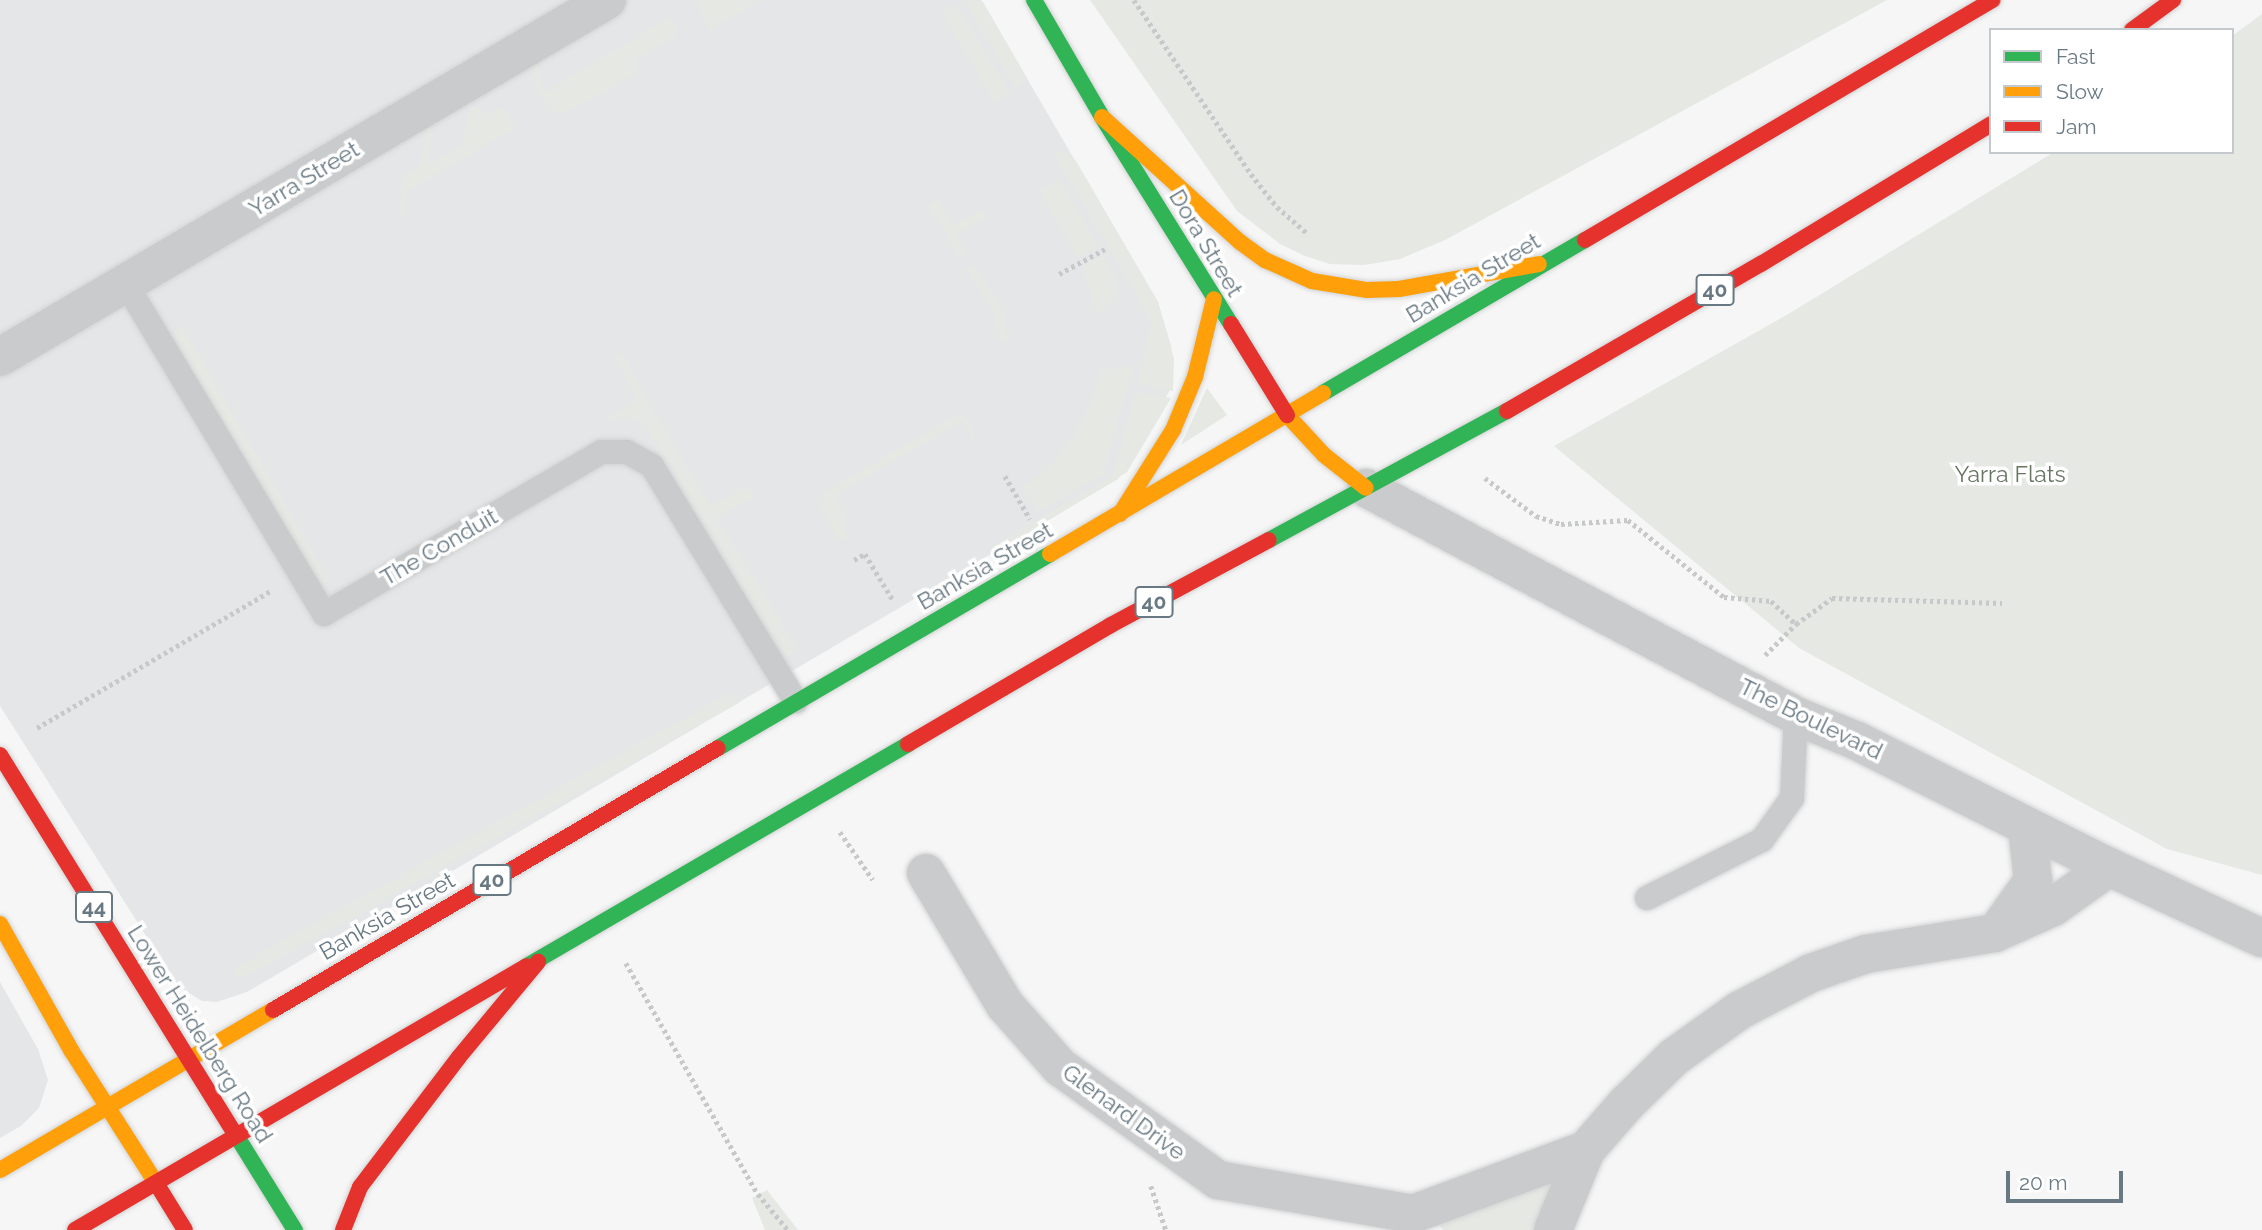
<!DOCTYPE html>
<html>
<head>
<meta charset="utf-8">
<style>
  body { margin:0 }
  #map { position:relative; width:2262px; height:1230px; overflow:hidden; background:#f6f6f6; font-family:Raleway,sans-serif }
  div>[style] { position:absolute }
  .built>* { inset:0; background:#e5e6e7 }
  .green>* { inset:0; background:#e5e8e3; transform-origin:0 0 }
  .path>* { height:4.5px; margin-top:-2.25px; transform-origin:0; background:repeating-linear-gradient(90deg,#c7c8c9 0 3.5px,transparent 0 7px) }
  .roads { filter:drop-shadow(0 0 2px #d2d3d4) drop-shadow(0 0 2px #d2d3d4) }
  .lane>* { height:24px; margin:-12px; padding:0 12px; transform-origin:12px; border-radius:12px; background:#c9cbcc }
  .street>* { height:38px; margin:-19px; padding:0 19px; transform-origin:19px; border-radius:19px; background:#c9cbcc }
  .fast>* { height:16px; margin:-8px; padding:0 8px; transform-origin:8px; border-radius:8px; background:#30b455 }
  .slow>* { height:16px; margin:-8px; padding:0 8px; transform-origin:8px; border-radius:8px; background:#ff9f0a }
  .jam>* { height:16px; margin:-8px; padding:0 8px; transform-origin:8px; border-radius:8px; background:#e5322d }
  span { translate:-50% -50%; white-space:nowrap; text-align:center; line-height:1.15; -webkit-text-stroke:7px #fff; paint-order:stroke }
  .shield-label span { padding:2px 5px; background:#fff; border:2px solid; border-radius:5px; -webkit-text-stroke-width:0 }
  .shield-label { font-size:21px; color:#697983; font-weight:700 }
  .street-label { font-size:23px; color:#697983 }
  .park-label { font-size:23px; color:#677663 }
  .legend { position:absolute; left:1989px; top:28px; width:245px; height:126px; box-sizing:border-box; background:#fff; border:2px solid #c3c9cd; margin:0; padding:9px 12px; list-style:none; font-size:21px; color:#697983 }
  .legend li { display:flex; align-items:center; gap:14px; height:35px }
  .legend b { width:35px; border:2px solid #c3c9cd }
  .scale { position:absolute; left:2006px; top:1171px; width:117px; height:32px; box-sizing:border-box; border:4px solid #697983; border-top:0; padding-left:9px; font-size:21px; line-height:24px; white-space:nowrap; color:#697983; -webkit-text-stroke:5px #fff; paint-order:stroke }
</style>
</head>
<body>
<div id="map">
  <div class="built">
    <i style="clip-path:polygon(0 0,981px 0,1158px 302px,1171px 346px,1173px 385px,1118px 479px,247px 992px,217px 1002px,202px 1001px,178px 986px,0 706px)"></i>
    <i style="clip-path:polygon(0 982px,38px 1049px,48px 1080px,39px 1108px,21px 1126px,0 1138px)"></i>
  </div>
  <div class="green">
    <i style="clip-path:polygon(696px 0,759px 0,709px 30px)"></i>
    <i style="clip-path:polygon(964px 0,983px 2px,1027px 78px,1016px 88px)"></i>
    <i style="clip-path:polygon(1090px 0,1887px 0,1445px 240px,1400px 259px,1364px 265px,1330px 264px,1305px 256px,1280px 244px,1237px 211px)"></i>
    <i style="left:956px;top:4px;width:104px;height:17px;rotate:59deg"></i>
    <i style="clip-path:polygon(2262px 14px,2262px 875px,2167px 849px,1799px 648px,1554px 446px,1790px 313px,2054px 152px,2232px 152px,2232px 36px)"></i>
    <i style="clip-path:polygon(669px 18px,675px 24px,677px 35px,636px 60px,640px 68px,633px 75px,562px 115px,553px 111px,539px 94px,533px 70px,539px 65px,541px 88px,547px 91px)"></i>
    <i style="clip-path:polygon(471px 104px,487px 114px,501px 108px,516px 127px,406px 192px,404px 215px,399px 215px,402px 177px,420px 166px,427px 130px,432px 129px,428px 161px,430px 164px,462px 146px)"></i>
    <i style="clip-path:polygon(1052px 150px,1066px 153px,1076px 161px,1158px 302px,1174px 359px,1173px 391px,1138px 384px,1152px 322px)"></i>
    <i style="left:1060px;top:179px;width:78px;height:23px;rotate:61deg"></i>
    <i style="clip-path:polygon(938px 200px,953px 226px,982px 209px,986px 217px,956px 234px,967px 253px,960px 257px,929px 206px)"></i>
    <i style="clip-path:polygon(1103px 255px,1120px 286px,1111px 302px,1097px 315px,1083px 267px)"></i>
    <i style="clip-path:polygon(974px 265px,1005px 313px,1002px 316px,1009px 341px,1001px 343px,994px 314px,967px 269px)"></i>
    <i style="clip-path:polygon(570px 278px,616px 357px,624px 352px,628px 368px,710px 506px,748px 485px,754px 496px,717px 518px,798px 650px,789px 656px,786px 657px,646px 426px,639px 420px,623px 417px,602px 422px,638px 399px)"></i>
    <i style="left:182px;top:326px;width:294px;height:11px;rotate:60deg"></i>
    <i style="clip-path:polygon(1133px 366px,1103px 474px,1039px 511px,1022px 488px,1046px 470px,1073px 438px,1094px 396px,1100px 370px)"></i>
    <i style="clip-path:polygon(1207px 388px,1227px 415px,1181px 445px)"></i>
    <i style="clip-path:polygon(1136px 392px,1171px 398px,1127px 472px,991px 556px,988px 549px,1113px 475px)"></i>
    <i style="clip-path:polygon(961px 413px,975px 433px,974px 440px,962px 421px,834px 495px,849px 522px,842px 526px,849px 536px,840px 541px,822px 511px,821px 505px,825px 492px)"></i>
    <i style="left:732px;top:692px;width:13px;height:570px;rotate:61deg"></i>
    <i style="clip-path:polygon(1568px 1165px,1543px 1230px,1443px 1230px,1431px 1217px)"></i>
    <i style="clip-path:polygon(767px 1190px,798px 1230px,765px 1230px,752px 1198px)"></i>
  </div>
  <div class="path">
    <i style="left:1134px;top:0;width:210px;rotate:56.1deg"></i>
    <i style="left:1251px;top:174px;width:42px;rotate:51.8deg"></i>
    <i style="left:1277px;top:207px;width:40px;rotate:41deg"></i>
    <i style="left:1059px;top:274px;width:52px;rotate:-28.5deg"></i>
    <i style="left:1005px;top:476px;width:50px;rotate:59.8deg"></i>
    <i style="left:1485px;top:478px;width:64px;rotate:36.7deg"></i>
    <i style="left:1536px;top:516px;width:26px;rotate:18deg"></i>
    <i style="left:1561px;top:524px;width:67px;rotate:-3.4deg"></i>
    <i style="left:1628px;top:520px;width:123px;rotate:38.7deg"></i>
    <i style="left:1724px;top:597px;width:47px;rotate:4.9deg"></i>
    <i style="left:1771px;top:601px;width:34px;rotate:43deg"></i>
    <i style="left:854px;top:560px;width:13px;rotate:-29deg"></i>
    <i style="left:865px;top:554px;width:54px;rotate:58.7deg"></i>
    <i style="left:1765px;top:655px;width:44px;rotate:-45deg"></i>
    <i style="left:1796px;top:624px;width:44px;rotate:-35.8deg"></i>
    <i style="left:1832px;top:598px;width:170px;rotate:1.7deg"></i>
    <i style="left:37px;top:728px;width:273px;rotate:-30.4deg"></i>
    <i style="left:840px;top:832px;width:58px;rotate:55.5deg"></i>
    <i style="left:626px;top:963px;width:266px;rotate:60.3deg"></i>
    <i style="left:758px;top:1194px;width:47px;rotate:50.2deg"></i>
    <i style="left:1151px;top:1186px;width:46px;rotate:71.2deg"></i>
  </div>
  <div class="roads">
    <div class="lane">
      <i style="left:126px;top:284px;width:385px;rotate:59deg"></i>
      <i style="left:324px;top:614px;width:321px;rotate:-30.3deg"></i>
      <i style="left:601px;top:452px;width:26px"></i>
      <i style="left:627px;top:452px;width:29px;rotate:29deg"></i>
      <i style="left:652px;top:466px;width:276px;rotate:58.6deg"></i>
      <i style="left:1647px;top:898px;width:129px;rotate:-26.8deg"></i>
      <i style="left:1762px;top:840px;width:52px;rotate:-54.5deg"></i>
      <i style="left:1792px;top:798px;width:82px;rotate:-87.2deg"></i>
    </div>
    <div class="street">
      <i style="left:0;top:357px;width:704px;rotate:-30.46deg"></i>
      <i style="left:1366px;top:488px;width:487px;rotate:27.9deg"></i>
      <i style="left:1796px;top:716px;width:66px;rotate:22.3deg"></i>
      <i style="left:1857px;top:741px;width:282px;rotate:26.6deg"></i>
      <i style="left:2109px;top:867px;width:169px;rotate:24.9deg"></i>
      <i style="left:926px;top:873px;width:154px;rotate:59.1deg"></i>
      <i style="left:1005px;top:1005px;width:83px;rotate:48.4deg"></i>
      <i style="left:1060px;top:1067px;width:194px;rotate:35.6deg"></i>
      <i style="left:1218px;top:1180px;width:198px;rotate:9.9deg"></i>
      <i style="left:1413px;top:1214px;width:184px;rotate:-20.3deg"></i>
      <i style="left:1997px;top:931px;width:62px;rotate:-54.2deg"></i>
      <i style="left:2033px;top:881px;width:54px;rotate:-96.3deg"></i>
      <i style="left:1553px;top:1230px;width:87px;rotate:-67.6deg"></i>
      <i style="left:1586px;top:1150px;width:61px;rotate:-49deg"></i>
      <i style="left:1626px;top:1104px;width:67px;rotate:-44.4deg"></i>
      <i style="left:1674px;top:1057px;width:81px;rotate:-35.5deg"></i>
      <i style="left:1740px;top:1010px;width:80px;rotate:-27.5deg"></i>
      <i style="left:1811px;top:973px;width:58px;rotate:-19.1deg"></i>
      <i style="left:1866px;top:954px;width:131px;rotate:-9.2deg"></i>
      <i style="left:1995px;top:933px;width:64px;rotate:-24.1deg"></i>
      <i style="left:2053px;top:907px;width:69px;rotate:-35.5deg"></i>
    </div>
    <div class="fast">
      <i style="left:1034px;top:0;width:135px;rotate:59.8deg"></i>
      <i style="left:1102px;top:117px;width:244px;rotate:58.1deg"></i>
      <i style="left:1323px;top:393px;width:303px;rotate:-30.3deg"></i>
      <i style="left:1269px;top:540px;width:271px;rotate:-28.5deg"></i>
      <i style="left:718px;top:748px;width:385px;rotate:-30.3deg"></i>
      <i style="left:527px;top:966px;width:441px;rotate:-30.2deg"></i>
      <i style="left:236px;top:1135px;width:112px;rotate:58.2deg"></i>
    </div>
    <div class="slow">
      <i style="left:1102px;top:117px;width:186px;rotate:42.2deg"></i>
      <i style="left:1240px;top:242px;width:31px;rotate:36deg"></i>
      <i style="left:1265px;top:260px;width:51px;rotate:24.1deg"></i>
      <i style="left:1312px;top:281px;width:56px;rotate:9.3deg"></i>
      <i style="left:1367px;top:290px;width:32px;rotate:-2deg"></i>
      <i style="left:1399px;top:289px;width:142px;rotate:-10.1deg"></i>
      <i style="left:1287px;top:415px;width:54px;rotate:47.2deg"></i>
      <i style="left:1324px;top:455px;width:53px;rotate:38.2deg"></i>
      <i style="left:1120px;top:514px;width:99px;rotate:-57.8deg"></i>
      <i style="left:1173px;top:430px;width:57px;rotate:-67.5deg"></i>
      <i style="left:1195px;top:377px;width:80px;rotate:-76.3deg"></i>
      <i style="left:1050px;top:554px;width:317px;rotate:-30.5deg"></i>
      <i style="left:0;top:924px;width:145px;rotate:60.6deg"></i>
      <i style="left:71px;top:1050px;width:158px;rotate:57.4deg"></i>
      <i style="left:0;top:1170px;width:316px;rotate:-30.4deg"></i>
    </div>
    <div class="jam">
      <i style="left:2132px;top:30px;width:51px;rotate:-36.2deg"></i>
      <i style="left:1585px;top:240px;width:473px;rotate:-30.5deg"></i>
      <i style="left:1231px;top:324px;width:107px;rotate:58.4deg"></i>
      <i style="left:1507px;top:411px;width:293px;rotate:-30.1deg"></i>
      <i style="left:1761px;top:264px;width:269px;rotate:-31.3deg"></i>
      <i style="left:908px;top:744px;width:235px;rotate:-30.4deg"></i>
      <i style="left:1111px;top:625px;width:179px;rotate:-28.3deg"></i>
      <i style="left:0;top:755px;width:447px;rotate:58.2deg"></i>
      <i style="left:273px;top:1010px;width:516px;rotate:-30.49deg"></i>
      <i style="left:156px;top:1183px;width:55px;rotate:58.3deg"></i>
      <i style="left:75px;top:1230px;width:523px;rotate:-30.29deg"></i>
      <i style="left:343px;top:1230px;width:46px;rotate:-68.4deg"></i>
      <i style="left:360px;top:1187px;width:163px;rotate:-52.7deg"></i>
      <i style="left:459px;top:1057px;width:124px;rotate:-50.3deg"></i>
    </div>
  </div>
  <div class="shield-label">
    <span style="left:1715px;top:290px">40</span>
    <span style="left:1154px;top:602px">40</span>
    <span style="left:492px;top:880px">40</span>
    <span style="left:94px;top:907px">44</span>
  </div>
  <div class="street-label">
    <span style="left:304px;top:179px;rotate:-31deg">Yarra Street</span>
    <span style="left:1206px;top:243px;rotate:59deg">Dora Street</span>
    <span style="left:1473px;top:278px;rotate:-31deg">Banksia Street</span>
    <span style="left:439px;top:547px;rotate:-30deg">The Conduit</span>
    <span style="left:985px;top:566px;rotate:-30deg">Banksia Street</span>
    <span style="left:1811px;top:719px;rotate:26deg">The Boulevard</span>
    <span style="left:387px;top:916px;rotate:-30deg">Banksia Street</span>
    <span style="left:200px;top:1034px;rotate:58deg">Lower Heidelberg Road</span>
    <span style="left:1124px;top:1112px;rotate:36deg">Glenard Drive</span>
  </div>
  <div class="park-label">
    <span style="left:2010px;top:474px">Yarra Flats</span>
  </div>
  <ul class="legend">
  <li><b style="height:9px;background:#30b455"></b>Fast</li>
  <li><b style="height:9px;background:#ff9f0a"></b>Slow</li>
  <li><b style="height:9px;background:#e5322d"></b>Jam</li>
  </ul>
  <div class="scale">20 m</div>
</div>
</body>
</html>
